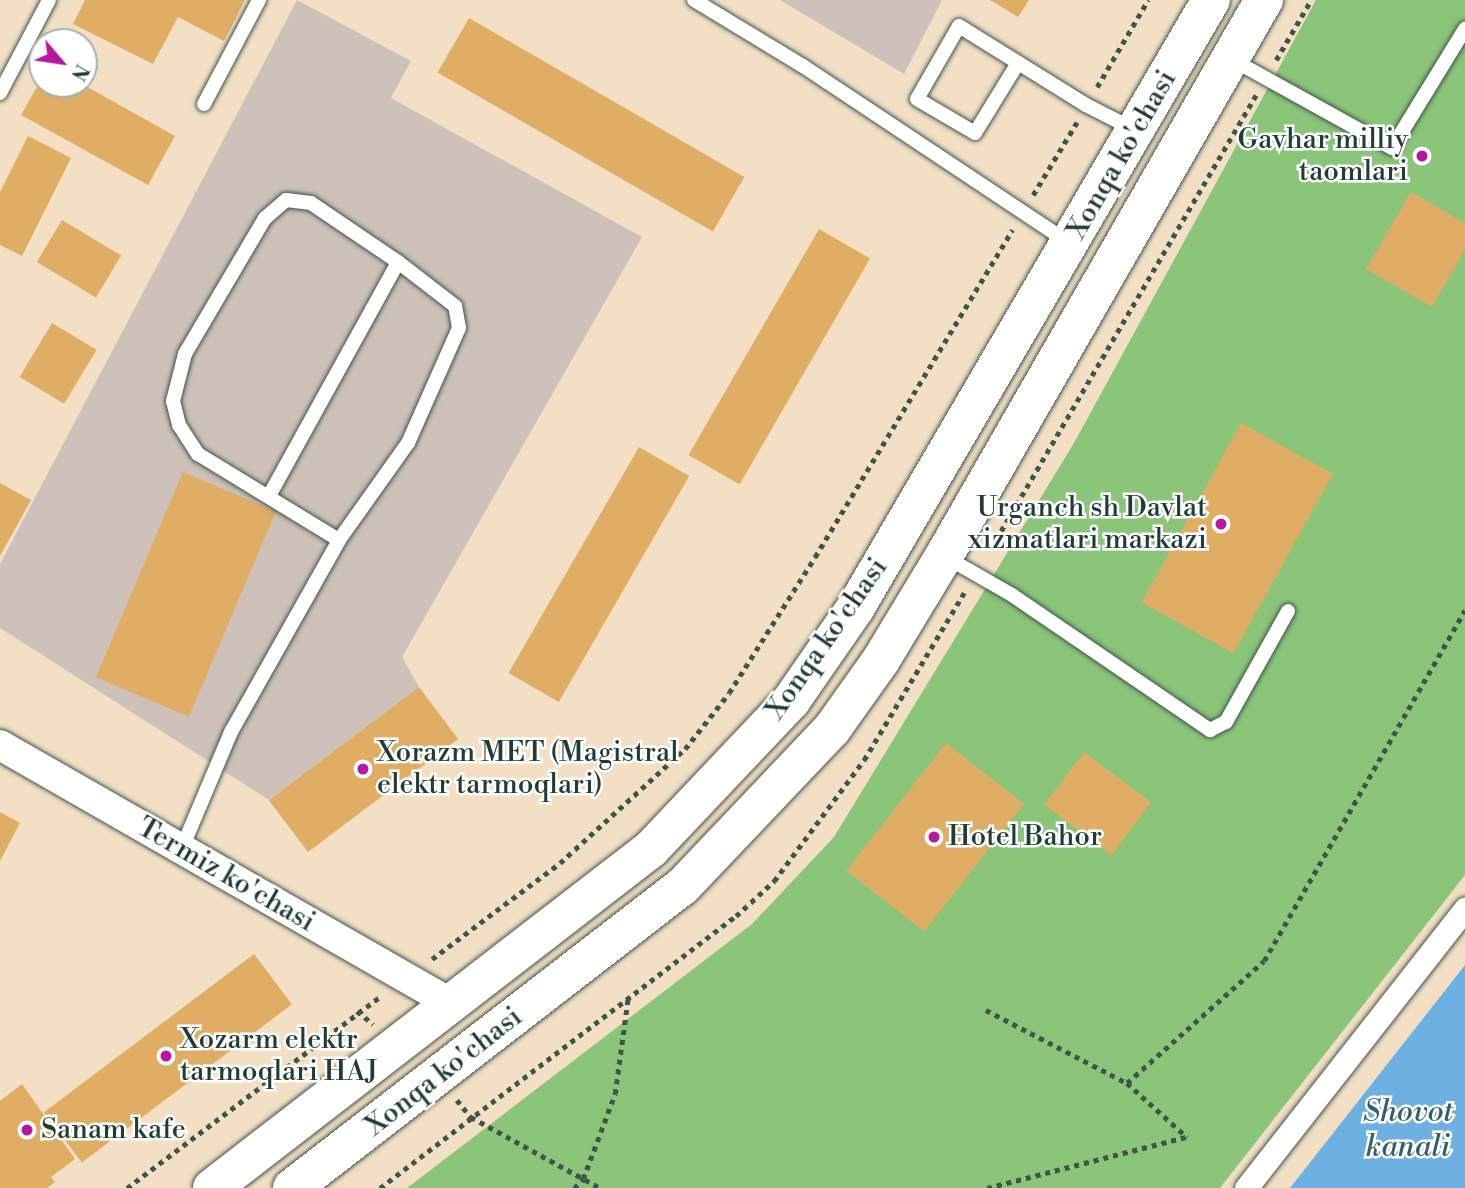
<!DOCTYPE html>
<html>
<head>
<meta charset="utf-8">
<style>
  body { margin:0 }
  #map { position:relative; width:1465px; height:1188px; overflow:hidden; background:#f3e0c4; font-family:"Libre Bodoni",serif }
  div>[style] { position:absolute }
  .industrial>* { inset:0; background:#cec1ba }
  .green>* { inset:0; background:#8bc579 }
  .water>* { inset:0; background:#6db1e2 }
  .building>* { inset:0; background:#e0ad65; transform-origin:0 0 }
  .path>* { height:4.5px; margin-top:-2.25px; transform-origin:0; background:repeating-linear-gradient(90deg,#3f554a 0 5px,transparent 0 10px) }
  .roads { filter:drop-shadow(0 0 2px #3f554a) drop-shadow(0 0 2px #3f554a) }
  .service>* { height:14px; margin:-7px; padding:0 7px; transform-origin:7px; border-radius:7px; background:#fff }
  .pedestrian>* { height:23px; margin:-11.5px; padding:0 11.5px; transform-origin:11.5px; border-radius:11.5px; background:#fff }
  .minor>* { height:30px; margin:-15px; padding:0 15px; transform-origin:15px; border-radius:15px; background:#fff }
  .primary>* { height:38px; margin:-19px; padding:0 19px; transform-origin:19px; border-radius:19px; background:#fff }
  .dots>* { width:19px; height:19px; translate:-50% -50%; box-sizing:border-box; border:4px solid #fff; border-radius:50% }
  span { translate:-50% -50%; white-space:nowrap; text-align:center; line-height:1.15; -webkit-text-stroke:5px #fff; paint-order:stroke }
  .poi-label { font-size:28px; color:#1f3d34 }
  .right { translate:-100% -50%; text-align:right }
  .left { translate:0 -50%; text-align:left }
  .street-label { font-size:28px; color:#1f3d34 }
  .water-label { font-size:30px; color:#366068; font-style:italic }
  .north { position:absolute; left:28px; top:28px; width:70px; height:70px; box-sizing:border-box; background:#fff; border:2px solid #a5b1ae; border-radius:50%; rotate:119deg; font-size:19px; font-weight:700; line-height:28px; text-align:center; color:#1f3d34 }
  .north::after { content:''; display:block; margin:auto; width:24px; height:32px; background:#b5179e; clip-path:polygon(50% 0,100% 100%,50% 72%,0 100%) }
</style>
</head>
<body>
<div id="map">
  <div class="industrial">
    <i style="clip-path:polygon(297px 0,411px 61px,391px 98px,642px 237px,402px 657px,419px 687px,269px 800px,0 628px,0 564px)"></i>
    <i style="clip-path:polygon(780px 0,942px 0,904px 74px)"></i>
  </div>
  <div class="green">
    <i style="clip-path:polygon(1316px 0,1465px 0,1465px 875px,1220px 1188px,407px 1188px,752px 924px,834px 837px,1074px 443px)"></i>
  </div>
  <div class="water">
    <i style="clip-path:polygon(1465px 965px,1465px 1188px,1290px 1188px)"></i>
  </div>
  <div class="building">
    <i style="clip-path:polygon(85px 0,245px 0,224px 41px,178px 17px,153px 64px,73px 24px)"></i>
    <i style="clip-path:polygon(990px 0,1029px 0,1018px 17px)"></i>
    <i style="left:469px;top:18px;width:318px;height:63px;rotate:30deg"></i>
    <i style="clip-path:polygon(42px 78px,42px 84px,82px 84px,175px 136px,148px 185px,21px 115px)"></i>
    <i style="clip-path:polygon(28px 136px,71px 158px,22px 256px,0 245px,0 192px)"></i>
    <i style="clip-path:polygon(1411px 192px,1465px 223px,1465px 250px,1432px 307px,1366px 269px)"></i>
    <i style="left:62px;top:220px;width:69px;height:49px;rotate:31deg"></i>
    <i style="left:819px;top:229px;width:59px;height:261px;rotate:30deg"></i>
    <i style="left:52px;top:323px;width:52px;height:63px;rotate:31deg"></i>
    <i style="left:1241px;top:423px;width:105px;height:205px;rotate:29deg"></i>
    <i style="left:639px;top:447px;width:58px;height:261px;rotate:30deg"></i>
    <i style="left:183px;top:472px;width:101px;height:223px;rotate:23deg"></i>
    <i style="clip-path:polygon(0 483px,31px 500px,0 556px)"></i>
    <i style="left:419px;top:687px;width:65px;height:188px;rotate:53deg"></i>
    <i style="left:946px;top:743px;width:99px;height:162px;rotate:38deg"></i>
    <i style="left:1084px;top:752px;width:84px;height:66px;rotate:37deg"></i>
    <i style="clip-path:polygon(0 812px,20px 823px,0 861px)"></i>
    <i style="left:254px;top:954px;width:63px;height:263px;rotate:53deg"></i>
    <i style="clip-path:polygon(22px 1084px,75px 1159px,51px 1177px,55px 1182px,47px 1188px,0 1188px,0 1101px)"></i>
  </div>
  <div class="path">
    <i style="left:1276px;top:60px;width:69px;rotate:-59.7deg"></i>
    <i style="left:1097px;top:87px;width:101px;rotate:-59.6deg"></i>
    <i style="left:1033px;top:195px;width:85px;rotate:-58.9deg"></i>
    <i style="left:1001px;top:531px;width:505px;rotate:-59.68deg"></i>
    <i style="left:432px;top:959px;width:160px;rotate:-36.9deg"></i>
    <i style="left:560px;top:863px;width:169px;rotate:-42.4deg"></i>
    <i style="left:685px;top:749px;width:71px;rotate:-51.8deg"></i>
    <i style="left:729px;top:693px;width:161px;rotate:-57.7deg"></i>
    <i style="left:815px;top:557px;width:382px;rotate:-58.9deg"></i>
    <i style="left:986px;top:1010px;width:159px;rotate:27.4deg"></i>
    <i style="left:1127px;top:1083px;width:81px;rotate:42deg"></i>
    <i style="left:357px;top:1011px;width:21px;rotate:39deg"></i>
    <i style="left:1127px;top:1083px;width:183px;rotate:-41.7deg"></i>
    <i style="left:1264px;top:961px;width:404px;rotate:-60.2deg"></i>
    <i style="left:457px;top:1100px;width:22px;rotate:51deg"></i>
    <i style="left:471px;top:1117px;width:147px;rotate:28.8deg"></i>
    <i style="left:127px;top:1188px;width:317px;rotate:-37.1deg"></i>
    <i style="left:380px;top:1188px;width:448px;rotate:-37.4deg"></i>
    <i style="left:736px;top:916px;width:52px;rotate:-42.6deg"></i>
    <i style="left:774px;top:881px;width:151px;rotate:-53.4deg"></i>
    <i style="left:864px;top:760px;width:195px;rotate:-59.1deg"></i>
    <i style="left:574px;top:1188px;width:13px;rotate:-45deg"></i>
    <i style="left:583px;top:1179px;width:91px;rotate:-69.4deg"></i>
    <i style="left:615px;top:1094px;width:97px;rotate:-82.3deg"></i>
    <i style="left:987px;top:1188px;width:205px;rotate:-14.4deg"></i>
  </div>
  <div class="roads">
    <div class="service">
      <i style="left:694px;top:0;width:127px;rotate:31.2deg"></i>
      <i style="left:803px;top:66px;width:320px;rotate:33.6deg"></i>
      <i style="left:1233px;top:60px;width:182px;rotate:29deg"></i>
      <i style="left:1392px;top:148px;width:140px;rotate:-58.5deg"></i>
      <i style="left:1018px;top:63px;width:82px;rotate:121.6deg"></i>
      <i style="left:975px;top:133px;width:67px;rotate:-149.6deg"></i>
      <i style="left:917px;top:99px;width:84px;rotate:-60.1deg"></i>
      <i style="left:959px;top:26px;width:150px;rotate:31.9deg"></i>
      <i style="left:1086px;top:105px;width:55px;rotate:27deg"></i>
      <i style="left:0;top:93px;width:105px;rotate:-62.2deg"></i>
      <i style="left:204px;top:104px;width:118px;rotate:-62.1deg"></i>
      <i style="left:269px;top:496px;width:267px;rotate:-61.1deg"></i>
      <i style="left:944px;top:556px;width:78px;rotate:29.8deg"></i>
      <i style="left:1012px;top:595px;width:240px;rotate:34.3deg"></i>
      <i style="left:1210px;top:730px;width:18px;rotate:-27deg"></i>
      <i style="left:1226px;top:722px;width:127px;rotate:-60.8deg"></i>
      <i style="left:182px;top:848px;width:126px;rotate:-67.1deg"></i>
      <i style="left:231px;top:732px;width:220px;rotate:-60.6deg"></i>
      <i style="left:339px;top:540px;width:119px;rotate:-54.6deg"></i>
      <i style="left:408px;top:443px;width:126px;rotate:-66.1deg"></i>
      <i style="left:459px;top:328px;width:22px;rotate:-100deg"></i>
      <i style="left:455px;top:306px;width:72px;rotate:-142.3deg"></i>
      <i style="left:398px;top:262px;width:105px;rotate:-145.9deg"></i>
      <i style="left:311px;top:203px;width:25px;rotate:-173deg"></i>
      <i style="left:286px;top:200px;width:28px;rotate:139deg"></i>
      <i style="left:265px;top:218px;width:158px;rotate:120.5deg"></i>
      <i style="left:185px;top:354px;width:49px;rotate:104.3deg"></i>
      <i style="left:173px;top:401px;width:25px;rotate:76deg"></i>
      <i style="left:179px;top:425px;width:35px;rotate:57deg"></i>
      <i style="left:198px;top:454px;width:165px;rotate:31.4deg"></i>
    </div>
    <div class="pedestrian">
      <i style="left:1246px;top:1188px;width:355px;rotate:-51.9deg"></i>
    </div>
    <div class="minor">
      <i style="left:0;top:745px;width:521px;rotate:29.81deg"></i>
    </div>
    <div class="primary">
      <i style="left:212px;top:1188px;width:555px;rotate:-37.68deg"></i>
      <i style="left:651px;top:849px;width:204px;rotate:-46.6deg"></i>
      <i style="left:791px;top:701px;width:114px;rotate:-55.3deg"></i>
      <i style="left:856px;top:607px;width:703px;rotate:-59.68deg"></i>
      <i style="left:292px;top:1188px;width:493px;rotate:-37.7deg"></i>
      <i style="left:682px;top:887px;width:218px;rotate:-46.5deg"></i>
      <i style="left:832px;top:729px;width:85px;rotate:-54.6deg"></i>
      <i style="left:881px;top:660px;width:122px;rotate:-58.8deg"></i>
      <i style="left:944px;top:556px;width:642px;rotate:-60.08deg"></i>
    </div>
  </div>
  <div class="dots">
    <i style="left:1422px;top:156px;background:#b5179e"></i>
    <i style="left:1221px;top:524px;background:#b5179e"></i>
    <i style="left:363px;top:769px;background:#b5179e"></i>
    <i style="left:934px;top:837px;background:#b5179e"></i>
    <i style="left:166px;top:1056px;background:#b5179e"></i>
    <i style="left:27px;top:1130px;background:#b5179e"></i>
  </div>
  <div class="poi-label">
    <span class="right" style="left:1408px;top:156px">Gavhar milliy<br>taomlari</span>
    <span class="right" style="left:1207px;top:524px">Urganch sh Davlat<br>xizmatlari markazi</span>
    <span class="left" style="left:377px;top:769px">Xorazm MET (Magistral<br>elektr tarmoqlari)</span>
    <span class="left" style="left:948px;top:837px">Hotel Bahor</span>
    <span class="left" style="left:180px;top:1056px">Xozarm elektr<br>tarmoqlari HAJ</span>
    <span class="left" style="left:41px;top:1130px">Sanam kafe</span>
  </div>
  <div class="street-label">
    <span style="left:1122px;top:155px;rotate:-60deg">Xonqa ko'chasi</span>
    <span style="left:827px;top:639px;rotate:-55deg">Xonqa ko'chasi</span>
    <span style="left:226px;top:875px;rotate:30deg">Termiz ko'chasi</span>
    <span style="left:444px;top:1072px;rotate:-38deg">Xonqa ko'chasi</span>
  </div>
  <div class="water-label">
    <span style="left:1408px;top:1129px">Shovot<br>kanali</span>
  </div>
  <div class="north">N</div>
</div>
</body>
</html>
